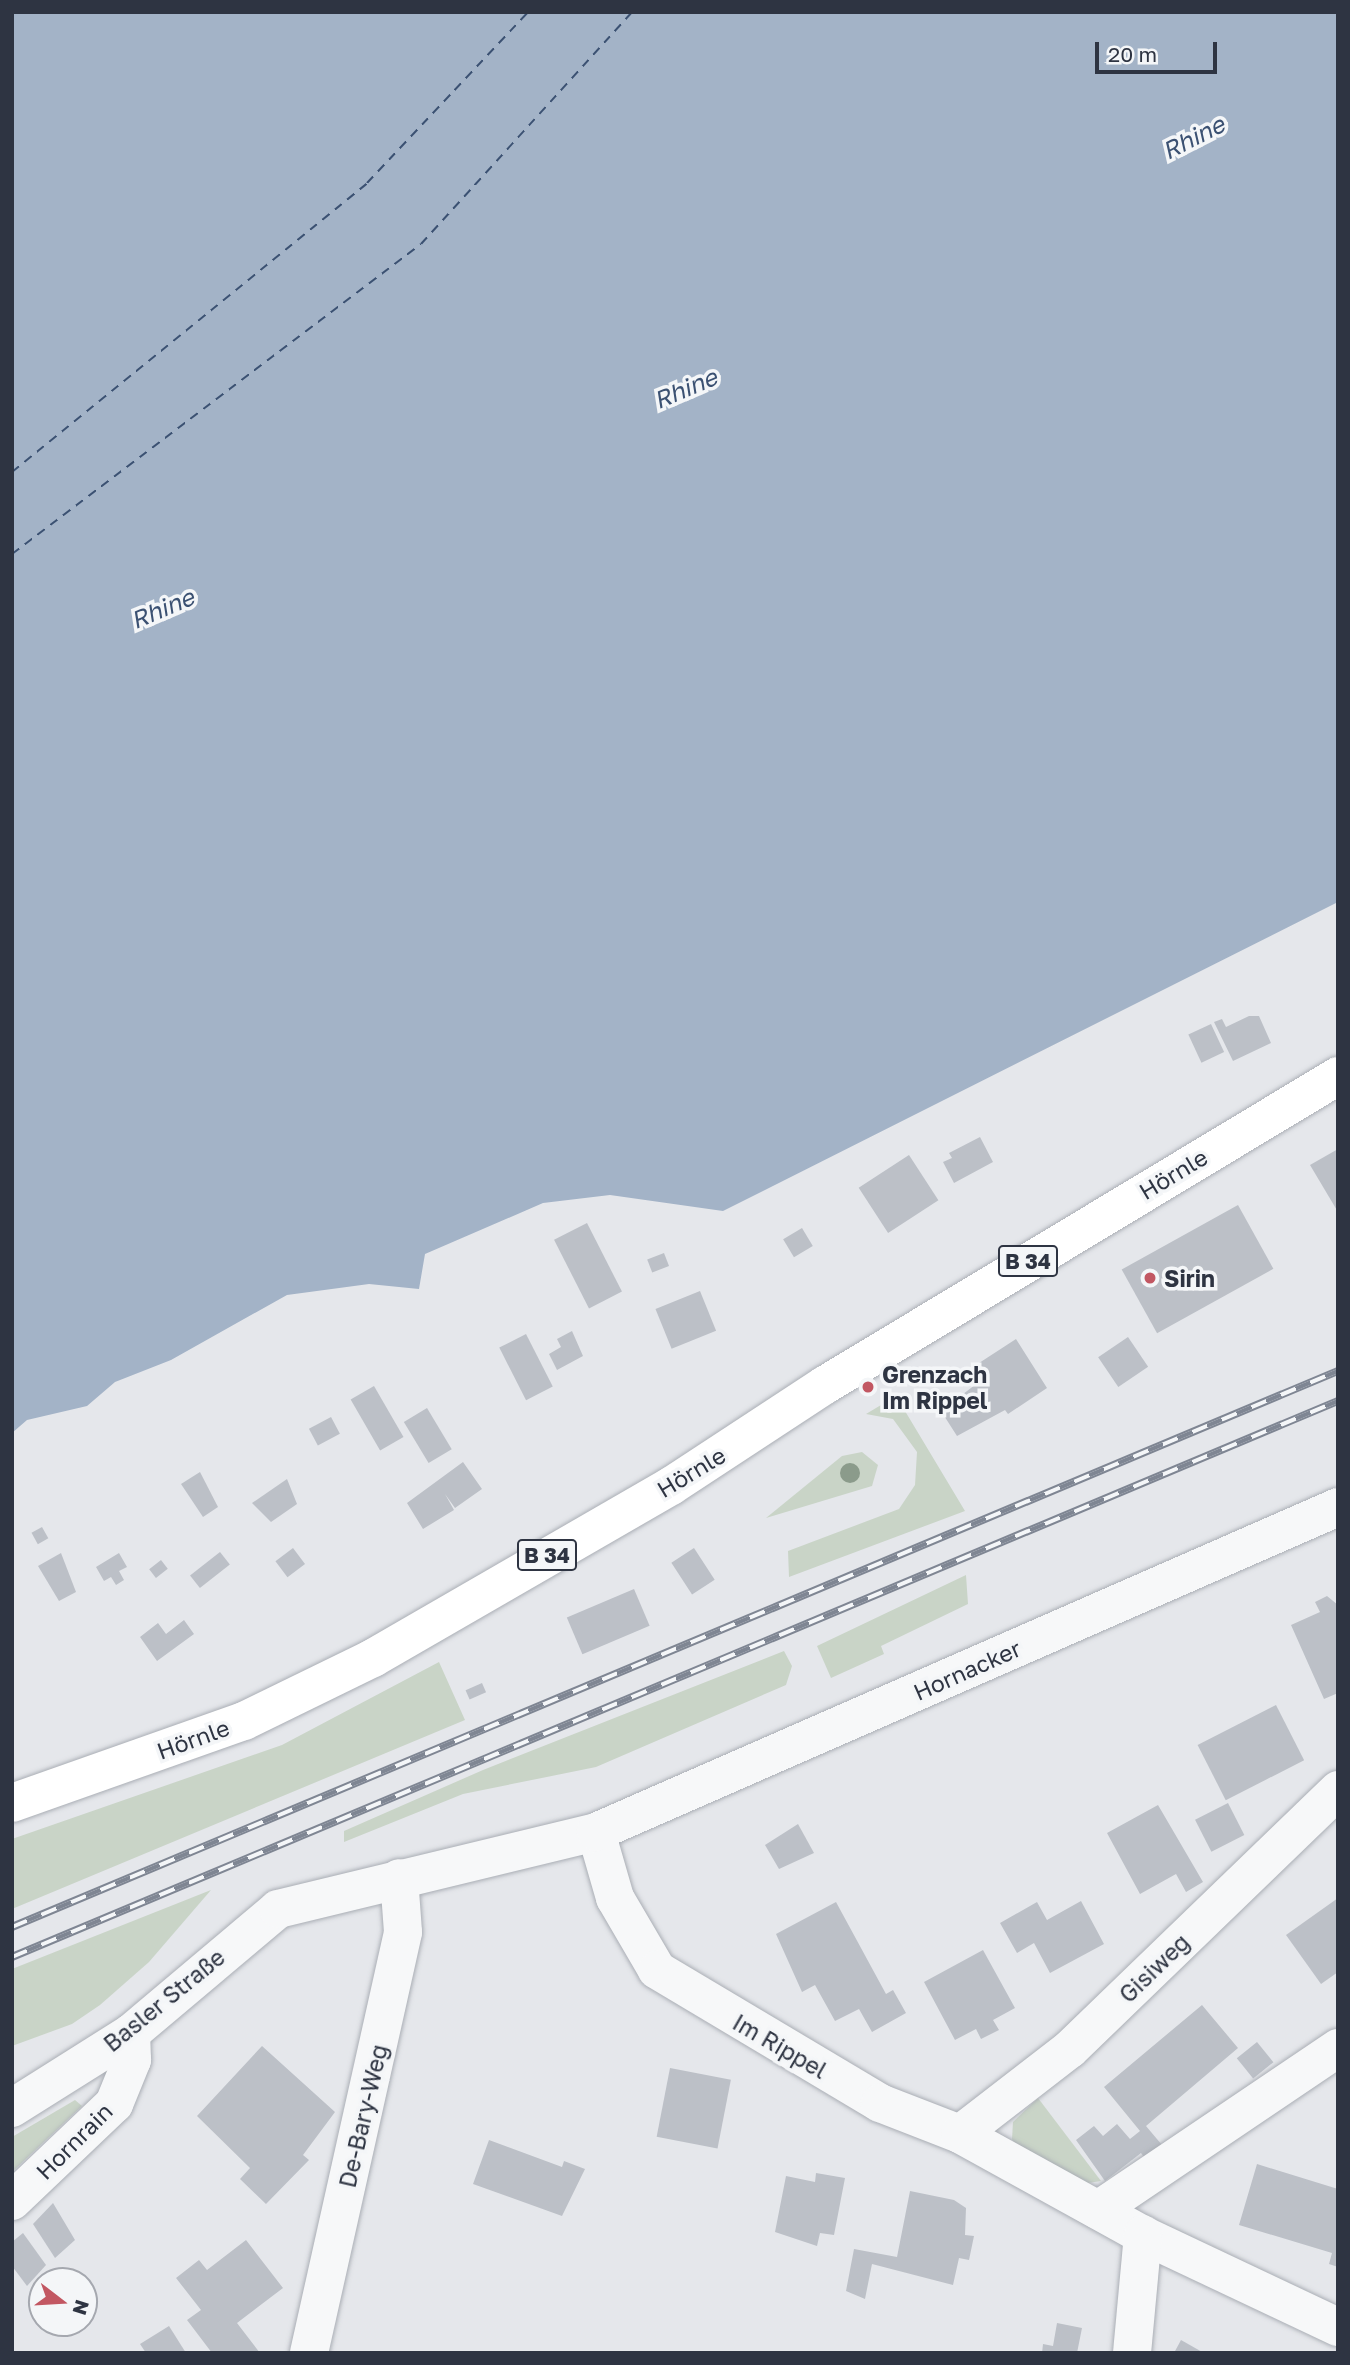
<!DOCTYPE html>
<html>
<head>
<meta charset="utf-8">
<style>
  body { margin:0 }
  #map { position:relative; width:1350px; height:2365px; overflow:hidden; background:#e5e7eb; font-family:"Golos Text",sans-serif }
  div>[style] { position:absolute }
  .green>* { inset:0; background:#c9d4c7 }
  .water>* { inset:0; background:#a3b3c7 }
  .ferry>* { height:2px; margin-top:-1px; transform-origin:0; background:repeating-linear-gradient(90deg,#3b5172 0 9px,transparent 0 16px) }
  .building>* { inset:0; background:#bcc0c7; transform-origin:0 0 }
  .roads { filter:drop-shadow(0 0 2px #aaaeb5) drop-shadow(0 0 2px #aaaeb5) }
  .minor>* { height:38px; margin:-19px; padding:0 19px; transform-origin:19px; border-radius:19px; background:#f7f8f9 }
  .major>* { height:38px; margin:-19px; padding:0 19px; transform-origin:19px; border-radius:19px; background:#fff }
  .rail>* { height:8px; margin-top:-4px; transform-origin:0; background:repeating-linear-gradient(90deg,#f4f6f8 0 16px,#7f8693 0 32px); box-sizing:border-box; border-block:2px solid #7f8693 }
  .trees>* { width:20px; height:20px; margin:-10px; border-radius:50%; background:#8b9b8b }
  .dots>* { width:19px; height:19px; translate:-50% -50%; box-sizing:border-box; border:4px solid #f4f6f8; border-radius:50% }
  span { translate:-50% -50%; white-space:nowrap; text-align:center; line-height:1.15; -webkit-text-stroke:7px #f4f6f8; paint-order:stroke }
  .shield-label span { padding:2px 5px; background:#f4f6f8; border:2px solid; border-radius:5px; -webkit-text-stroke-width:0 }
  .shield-label { font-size:21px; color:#2e3442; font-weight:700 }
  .street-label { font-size:23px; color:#2e3442 }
  .poi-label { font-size:23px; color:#2e3442; font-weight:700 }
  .left { translate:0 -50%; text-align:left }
  .water-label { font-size:24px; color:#3b5172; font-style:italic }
  .frame { position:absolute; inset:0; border:14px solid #2e3442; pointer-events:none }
  .north { position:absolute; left:28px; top:2267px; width:70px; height:70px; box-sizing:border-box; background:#f4f6f8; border:2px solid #a5a8af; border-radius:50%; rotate:107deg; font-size:19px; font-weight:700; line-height:28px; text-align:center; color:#2e3442 }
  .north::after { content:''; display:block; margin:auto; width:24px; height:32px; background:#c25762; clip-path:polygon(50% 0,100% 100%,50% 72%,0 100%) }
  .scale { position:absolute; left:1095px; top:42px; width:122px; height:32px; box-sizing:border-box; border:4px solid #2e3442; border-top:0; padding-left:9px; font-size:21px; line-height:24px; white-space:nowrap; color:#2e3442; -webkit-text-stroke:5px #f4f6f8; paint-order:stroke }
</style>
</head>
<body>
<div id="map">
  <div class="green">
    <i style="clip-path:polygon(896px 1396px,965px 1511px,789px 1577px,788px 1551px,899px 1509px,915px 1485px,917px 1452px,893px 1419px,866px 1414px)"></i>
    <i style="clip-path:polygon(862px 1452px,878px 1465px,872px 1486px,766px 1518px,842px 1456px)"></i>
    <i style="clip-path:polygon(966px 1575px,968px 1604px,881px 1646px,884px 1654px,831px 1678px,817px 1646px)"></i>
    <i style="clip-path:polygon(784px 1651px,792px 1666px,786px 1685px,596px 1767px,463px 1794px,344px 1842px,344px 1831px,483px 1770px)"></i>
    <i style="clip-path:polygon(439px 1662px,465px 1720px,12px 1909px,12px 1839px,282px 1745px)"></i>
    <i style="clip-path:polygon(211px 1890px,149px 1962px,100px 2005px,72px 2024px,12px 2046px,12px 1969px)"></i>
    <i style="clip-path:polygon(1038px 2098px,1101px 2181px,1081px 2184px,1018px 2150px,1012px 2139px,1013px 2122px)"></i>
    <i style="clip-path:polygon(75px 2100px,82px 2106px,12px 2172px,12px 2137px)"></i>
  </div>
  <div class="water">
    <i style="clip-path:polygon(12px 12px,1338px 12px,1338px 902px,723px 1211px,610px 1195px,543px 1203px,425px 1254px,419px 1289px,369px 1284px,287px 1295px,171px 1360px,115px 1382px,87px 1406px,27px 1420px,12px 1433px)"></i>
  </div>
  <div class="ferry">
    <i style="left:12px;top:472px;width:458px;rotate:-39.1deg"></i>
    <i style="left:367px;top:183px;width:235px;rotate:-46.7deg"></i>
    <i style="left:12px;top:554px;width:513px;rotate:-37.16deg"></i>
    <i style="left:421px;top:244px;width:314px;rotate:-47.7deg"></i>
  </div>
  <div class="building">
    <i style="clip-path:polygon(1249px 1016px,1259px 1016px,1271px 1043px,1233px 1061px,1214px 1022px,1222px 1019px,1226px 1027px)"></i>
    <i style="left:1211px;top:1024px;width:31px;height:25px;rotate:65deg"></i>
    <i style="clip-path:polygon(980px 1137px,993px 1162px,954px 1183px,943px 1162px,952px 1158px,949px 1153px)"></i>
    <i style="clip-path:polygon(1338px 1149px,1338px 1212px,1310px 1165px)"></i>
    <i style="left:909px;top:1155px;width:54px;height:60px;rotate:57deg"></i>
    <i style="left:1238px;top:1205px;width:73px;height:133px;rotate:61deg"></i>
    <i style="left:587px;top:1223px;width:77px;height:37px;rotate:63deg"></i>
    <i style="left:802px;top:1228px;width:21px;height:22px;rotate:59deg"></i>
    <i style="left:664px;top:1253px;width:14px;height:18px;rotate:69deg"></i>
    <i style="left:700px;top:1291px;width:43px;height:48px;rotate:68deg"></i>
    <i style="clip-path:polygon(572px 1331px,583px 1356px,557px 1370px,549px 1354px,561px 1347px,557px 1339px)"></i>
    <i style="left:526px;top:1334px;width:59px;height:30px;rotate:63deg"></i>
    <i style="left:1128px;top:1337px;width:36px;height:36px;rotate:56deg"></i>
    <i style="clip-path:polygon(1016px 1339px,1047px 1388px,1008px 1414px,1005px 1410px,957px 1436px,941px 1411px,984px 1378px,976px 1365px)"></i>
    <i style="left:374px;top:1386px;width:59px;height:27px;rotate:60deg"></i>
    <i style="left:427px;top:1408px;width:48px;height:27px;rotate:59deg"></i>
    <i style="left:331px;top:1417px;width:19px;height:25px;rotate:62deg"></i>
    <i style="clip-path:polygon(463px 1462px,482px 1489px,455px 1508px,445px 1494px,454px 1510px,423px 1529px,407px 1503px)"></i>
    <i style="clip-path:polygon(200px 1472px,218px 1507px,203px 1517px,181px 1484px)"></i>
    <i style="clip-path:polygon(287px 1479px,297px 1504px,271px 1522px,252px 1503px)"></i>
    <i style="left:42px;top:1527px;width:13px;height:12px;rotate:61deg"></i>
    <i style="left:293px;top:1548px;width:20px;height:22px;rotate:53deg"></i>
    <i style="left:694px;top:1548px;width:38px;height:27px;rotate:57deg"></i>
    <i style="left:220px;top:1552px;width:16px;height:38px;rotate:52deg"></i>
    <i style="clip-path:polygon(61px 1553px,76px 1592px,59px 1601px,38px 1566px)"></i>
    <i style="clip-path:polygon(119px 1553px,127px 1567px,119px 1571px,124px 1580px,116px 1585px,111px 1577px,104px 1581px,96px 1567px)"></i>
    <i style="left:161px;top:1560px;width:11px;height:15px;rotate:52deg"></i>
    <i style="left:634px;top:1589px;width:40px;height:73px;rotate:67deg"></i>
    <i style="clip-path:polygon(1327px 1596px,1338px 1605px,1338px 1693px,1324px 1699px,1291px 1625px,1320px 1612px,1315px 1602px)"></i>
    <i style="clip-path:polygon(184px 1620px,194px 1634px,157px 1661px,140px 1637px,158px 1623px,166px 1634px)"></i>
    <i style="left:482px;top:1683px;width:10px;height:18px;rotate:66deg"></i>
    <i style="left:1276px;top:1705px;width:62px;height:88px;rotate:63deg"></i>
    <i style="left:1228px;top:1803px;width:36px;height:37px;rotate:63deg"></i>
    <i style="clip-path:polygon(1158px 1805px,1203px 1882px,1186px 1892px,1176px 1874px,1140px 1894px,1107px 1833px)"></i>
    <i style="clip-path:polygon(798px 1824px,814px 1853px,779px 1869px,765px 1845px)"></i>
    <i style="clip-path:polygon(1338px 1898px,1338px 1972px,1321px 1984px,1286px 1935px)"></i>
    <i style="clip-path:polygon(1081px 1901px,1104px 1944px,1050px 1973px,1034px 1943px,1017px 1953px,1000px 1923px,1037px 1902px,1047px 1920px)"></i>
    <i style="clip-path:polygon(836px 1902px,886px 1994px,893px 1990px,906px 2013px,872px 2032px,859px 2009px,835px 2021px,815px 1985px,802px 1992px,776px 1934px)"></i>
    <i style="clip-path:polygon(983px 1950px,1015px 2008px,993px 2020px,999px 2030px,981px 2039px,976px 2029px,955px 2040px,924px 1982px)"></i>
    <i style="clip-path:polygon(1202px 2005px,1238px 2048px,1146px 2126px,1162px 2145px,1144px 2157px,1141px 2153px,1105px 2181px,1076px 2140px,1094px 2126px,1103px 2136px,1117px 2124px,1130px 2139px,1140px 2131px,1104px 2087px)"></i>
    <i style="left:1257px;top:2042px;width:26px;height:26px;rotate:51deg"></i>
    <i style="clip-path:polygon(262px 2046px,335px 2112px,303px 2155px,309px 2160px,266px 2204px,240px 2179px,250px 2168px,197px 2116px)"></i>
    <i style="left:670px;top:2068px;width:62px;height:70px;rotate:11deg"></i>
    <i style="clip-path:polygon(489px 2140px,562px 2167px,564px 2161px,585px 2169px,562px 2216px,473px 2184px)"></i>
    <i style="clip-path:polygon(1257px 2164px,1338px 2189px,1338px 2267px,1329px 2264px,1332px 2253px,1239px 2225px)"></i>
    <i style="clip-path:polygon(816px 2173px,845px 2178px,834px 2235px,820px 2233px,817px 2246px,775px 2232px,786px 2176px,815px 2182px)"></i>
    <i style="clip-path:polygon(910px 2191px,954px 2200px,966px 2208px,965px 2235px,974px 2236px,969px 2260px,959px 2258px,953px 2285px,872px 2264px,865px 2299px,846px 2291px,854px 2249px,897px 2257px)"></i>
    <i style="clip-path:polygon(53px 2203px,75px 2240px,55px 2258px,33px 2224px)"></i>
    <i style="clip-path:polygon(23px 2233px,46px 2265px,27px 2286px,12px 2266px,12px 2242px)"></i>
    <i style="clip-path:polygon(246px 2240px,283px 2288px,237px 2323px,260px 2353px,212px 2353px,187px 2320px,201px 2310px,176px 2278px,199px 2260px,207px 2270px)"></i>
    <i style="clip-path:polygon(1057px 2323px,1082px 2328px,1077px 2353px,1042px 2353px,1043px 2344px,1053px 2346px)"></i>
    <i style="clip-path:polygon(169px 2326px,186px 2353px,146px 2353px,140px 2344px)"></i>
    <i style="clip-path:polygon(1181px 2340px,1204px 2353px,1174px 2353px)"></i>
  </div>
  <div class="roads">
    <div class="minor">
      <i style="left:596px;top:1832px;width:69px;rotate:73.9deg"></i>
      <i style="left:615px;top:1898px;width:83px;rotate:59.7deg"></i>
      <i style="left:657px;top:1970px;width:260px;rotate:30.8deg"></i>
      <i style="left:880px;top:2103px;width:86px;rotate:21.2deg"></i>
      <i style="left:960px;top:2134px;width:209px;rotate:28.9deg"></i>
      <i style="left:1143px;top:2235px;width:216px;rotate:25.3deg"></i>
      <i style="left:12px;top:2108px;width:141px;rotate:-32.2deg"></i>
      <i style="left:131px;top:2033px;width:192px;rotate:-40.1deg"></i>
      <i style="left:278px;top:1909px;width:327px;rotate:-13.6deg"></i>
      <i style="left:596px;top:1832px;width:810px;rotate:-23.65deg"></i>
      <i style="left:960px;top:2134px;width:139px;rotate:-37.7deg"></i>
      <i style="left:1070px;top:2049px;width:373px;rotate:-44deg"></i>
      <i style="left:12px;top:2201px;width:141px;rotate:-43.6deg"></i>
      <i style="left:114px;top:2104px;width:48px;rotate:-67.8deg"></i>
      <i style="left:132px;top:2060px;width:27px;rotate:-92deg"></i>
      <i style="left:1098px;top:2210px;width:290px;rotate:-34deg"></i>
      <i style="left:309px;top:2353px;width:431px;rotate:-77.4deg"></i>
      <i style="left:403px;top:1932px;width:54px;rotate:-94.2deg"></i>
      <i style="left:1132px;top:2353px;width:119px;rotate:-84.7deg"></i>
    </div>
    <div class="major">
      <i style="left:12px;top:1803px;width:246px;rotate:-19.5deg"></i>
      <i style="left:244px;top:1721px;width:144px;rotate:-26deg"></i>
      <i style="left:373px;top:1658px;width:344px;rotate:-30deg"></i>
      <i style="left:671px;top:1486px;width:184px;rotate:-33.3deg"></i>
      <i style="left:825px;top:1385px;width:599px;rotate:-31.06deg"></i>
    </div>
  </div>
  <div class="rail">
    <i style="left:12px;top:1927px;width:1438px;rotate:-22.75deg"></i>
    <i style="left:12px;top:1957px;width:1438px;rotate:-22.75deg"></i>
  </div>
  <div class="trees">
    <i style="left:850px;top:1473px"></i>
  </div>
  <div class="dots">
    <i style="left:1150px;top:1278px;background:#c25762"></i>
    <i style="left:868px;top:1387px;background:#c25762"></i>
  </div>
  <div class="shield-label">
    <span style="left:1028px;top:1261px">B 34</span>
    <span style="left:547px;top:1555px">B 34</span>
  </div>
  <div class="street-label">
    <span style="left:1173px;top:1174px;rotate:-31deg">Hörnle</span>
    <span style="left:691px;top:1472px;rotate:-31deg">Hörnle</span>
    <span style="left:967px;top:1670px;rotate:-24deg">Hornacker</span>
    <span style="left:193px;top:1739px;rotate:-20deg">Hörnle</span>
    <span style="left:1154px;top:1968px;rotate:-44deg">Gisiweg</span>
    <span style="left:164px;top:2000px;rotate:-39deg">Basler Straße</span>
    <span style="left:780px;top:2046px;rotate:30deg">Im Rippel</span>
    <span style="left:363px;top:2116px;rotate:-77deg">De-Bary-Weg</span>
    <span style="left:74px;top:2141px;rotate:-45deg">Hornrain</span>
  </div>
  <div class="poi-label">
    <span class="left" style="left:1164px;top:1278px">Sirin</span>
    <span class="left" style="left:882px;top:1387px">Grenzach<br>Im Rippel</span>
  </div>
  <div class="water-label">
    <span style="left:1193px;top:137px;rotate:-27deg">Rhine</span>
    <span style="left:685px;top:388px;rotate:-23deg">Rhine</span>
    <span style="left:162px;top:608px;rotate:-23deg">Rhine</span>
  </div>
  <div class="frame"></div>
  <div class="north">N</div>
  <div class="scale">20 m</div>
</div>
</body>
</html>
